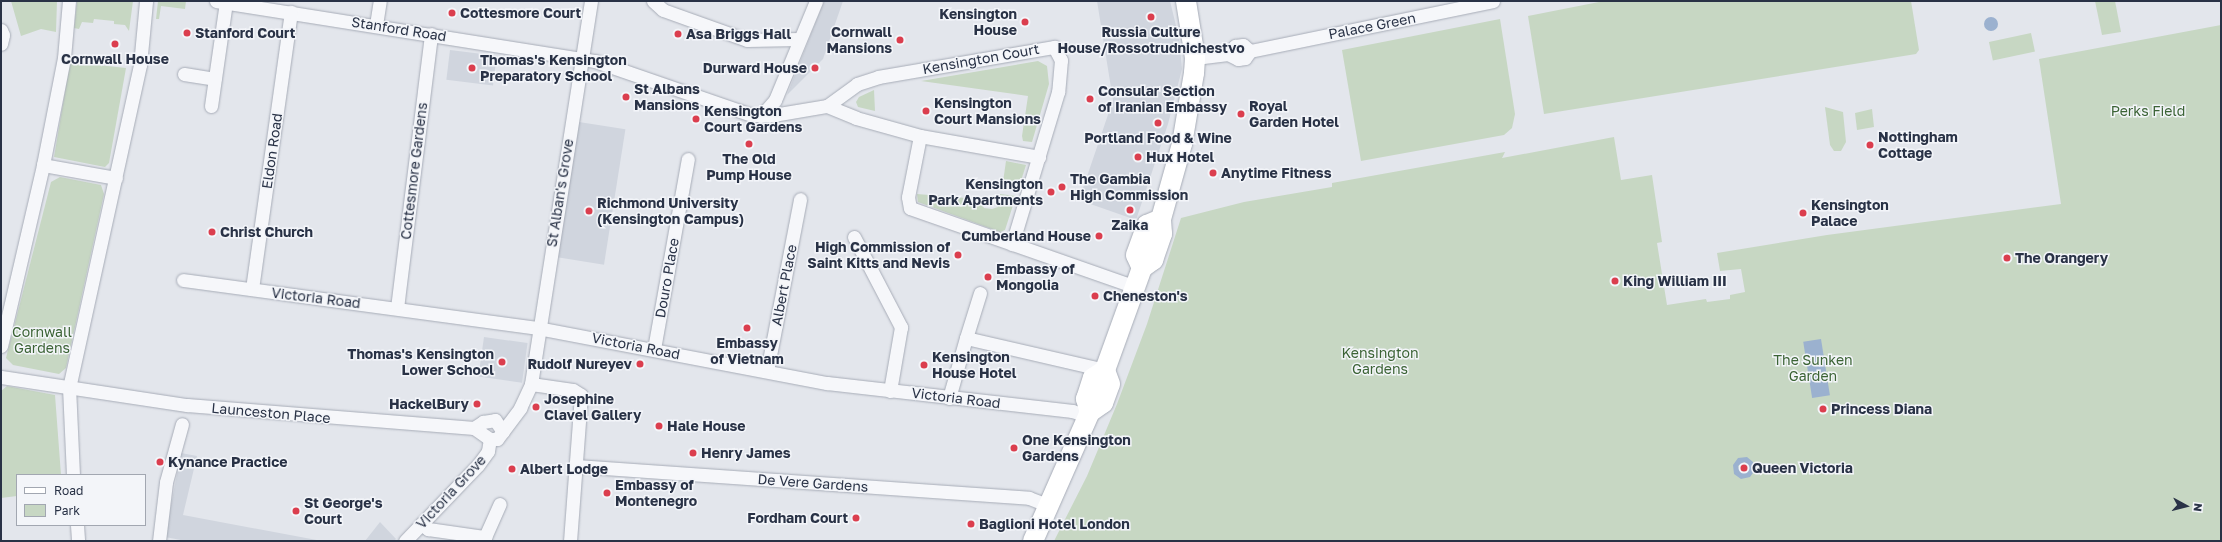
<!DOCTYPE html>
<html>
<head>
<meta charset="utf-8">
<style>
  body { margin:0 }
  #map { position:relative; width:2222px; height:542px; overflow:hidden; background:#e3e6ec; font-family:"Golos Text",sans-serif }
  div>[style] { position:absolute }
  .built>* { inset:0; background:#d0d5de; transform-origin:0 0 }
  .green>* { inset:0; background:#c7d7c3; transform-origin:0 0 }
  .water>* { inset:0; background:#9bb1cf; transform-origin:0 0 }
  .round { border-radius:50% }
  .roads { filter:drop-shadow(0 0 1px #a7acb7) drop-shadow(0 0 1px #a7acb7) }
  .minor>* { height:13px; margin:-6.5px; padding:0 6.5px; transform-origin:6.5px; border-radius:6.5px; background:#f6f7fa }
  .primary>* { height:20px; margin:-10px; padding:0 10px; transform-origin:10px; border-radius:10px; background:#fff }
  .dots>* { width:11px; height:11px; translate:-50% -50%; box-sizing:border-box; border:2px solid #f3f5f9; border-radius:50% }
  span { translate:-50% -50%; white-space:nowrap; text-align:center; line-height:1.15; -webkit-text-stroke:3px #f3f5f9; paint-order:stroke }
  .poi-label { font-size:14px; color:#293246; font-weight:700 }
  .left { translate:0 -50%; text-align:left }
  .right { translate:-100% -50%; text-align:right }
  .street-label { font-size:14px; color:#293246 }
  .park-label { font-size:14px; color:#3b6335 }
  .frame { position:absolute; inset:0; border:2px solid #293246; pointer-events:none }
  .legend { position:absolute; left:16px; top:474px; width:130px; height:52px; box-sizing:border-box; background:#f3f5f9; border:1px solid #a2a7b1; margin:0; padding:5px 7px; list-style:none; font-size:12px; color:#293246 }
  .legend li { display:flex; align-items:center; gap:8px; height:20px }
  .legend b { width:20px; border:1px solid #a2a7b1 }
  .north { position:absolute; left:2166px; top:486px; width:40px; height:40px; -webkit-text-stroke:3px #f3f5f9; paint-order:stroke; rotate:97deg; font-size:11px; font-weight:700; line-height:16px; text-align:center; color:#293246 }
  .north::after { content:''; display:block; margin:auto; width:14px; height:18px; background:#293246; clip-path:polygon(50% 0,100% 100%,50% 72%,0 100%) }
</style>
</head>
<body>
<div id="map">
  <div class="built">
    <i style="clip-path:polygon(824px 1px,843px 1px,823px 59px,787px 95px)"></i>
    <i style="clip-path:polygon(1097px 1px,1170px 1px,1179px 38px,1182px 69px,1168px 124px,1136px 220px,1079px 200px,1113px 100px)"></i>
    <i style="left:450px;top:50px;width:47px;height:30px;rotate:7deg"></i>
    <i style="left:579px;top:122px;width:47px;height:137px;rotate:9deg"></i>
    <i style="left:484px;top:337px;width:44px;height:40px;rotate:8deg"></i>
    <i style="clip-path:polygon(181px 453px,197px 456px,183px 515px,322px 541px,186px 541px,165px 537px)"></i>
    <i style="clip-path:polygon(380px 522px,396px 539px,394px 541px,365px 541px)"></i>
  </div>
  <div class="green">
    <i style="clip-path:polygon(11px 1px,57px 1px,56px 32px,41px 29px,21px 36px)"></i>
    <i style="clip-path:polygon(77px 1px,133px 1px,129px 31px,125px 25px,114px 24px,114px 21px,94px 19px,93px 23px,82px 22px,79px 29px,74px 28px)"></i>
    <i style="clip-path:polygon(158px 1px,186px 1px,185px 9px,161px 6px,159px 19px,156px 19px)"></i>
    <i style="clip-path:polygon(1604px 1px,1911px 1px,1919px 50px,1916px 54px,1544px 114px,1528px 16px)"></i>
    <i style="clip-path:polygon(2095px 1px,2115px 1px,2121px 32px,2102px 35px)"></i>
    <i style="clip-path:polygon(1500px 19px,1515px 114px,1512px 128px,1504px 135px,1361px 161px,1342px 50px)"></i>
    <i style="clip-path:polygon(2221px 25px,2221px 541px,1054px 541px,1087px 476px,1117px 404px,1147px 324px,1181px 218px,1244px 202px,1332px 187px,1332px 183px,1505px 152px,1502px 158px,1614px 137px,1621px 180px,1652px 175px,1662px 242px,1657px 243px,1667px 305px,1706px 299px,1707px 302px,1730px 299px,1730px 295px,1745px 292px,1741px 269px,1720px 271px,1717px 253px,1827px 235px,2061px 204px,2039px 59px)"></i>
    <i style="left:2031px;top:33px;width:19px;height:43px;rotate:78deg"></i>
    <i style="clip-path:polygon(1038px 61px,1047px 66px,1049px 84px,1032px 142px,1023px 141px,1022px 136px,1028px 96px,921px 81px)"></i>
    <i style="clip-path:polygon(70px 62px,126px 68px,109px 163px,105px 167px,54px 157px)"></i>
    <i style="clip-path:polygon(874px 90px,875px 111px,858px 107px,856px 102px,859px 97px)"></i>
    <i style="clip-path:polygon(1825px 107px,1843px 112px,1846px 142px,1841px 151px,1834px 151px,1830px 145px)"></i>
    <i style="clip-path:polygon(1872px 109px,1874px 127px,1857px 130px,1855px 113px)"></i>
    <i style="clip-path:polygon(1006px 161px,1026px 165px,1020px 184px,1003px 182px)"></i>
    <i style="clip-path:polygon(60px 177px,101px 185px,104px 194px,66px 368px,59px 374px,13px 365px,6px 358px,51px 182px)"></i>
    <i style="clip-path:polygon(917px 194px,966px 198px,970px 202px,980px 201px,984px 208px,992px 209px,998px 207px,1000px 194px,1016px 196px,1005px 230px,1000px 232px,918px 202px)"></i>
    <i style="clip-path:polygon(7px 386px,55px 395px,61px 475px,17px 475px,17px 496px,1px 498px,1px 391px)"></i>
  </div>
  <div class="water">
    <i class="round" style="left:1984px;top:17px;width:14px;height:14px"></i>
    <i style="left:1821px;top:339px;width:57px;height:18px;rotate:81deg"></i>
    <i style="clip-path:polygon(evenodd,1747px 457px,1753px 462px,1755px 470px,1750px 477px,1741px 479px,1734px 474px,1733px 465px,1738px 458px,1747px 457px,1745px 462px,1749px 469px,1742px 473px,1738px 466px,1745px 462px)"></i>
  </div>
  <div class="roads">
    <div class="minor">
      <i style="left:216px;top:1px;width:384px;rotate:9deg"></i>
      <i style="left:595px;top:61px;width:166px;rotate:19deg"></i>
      <i style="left:752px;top:115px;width:21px"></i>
      <i style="left:773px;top:115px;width:55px;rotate:-9.5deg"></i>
      <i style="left:827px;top:106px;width:31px;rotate:22deg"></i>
      <i style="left:856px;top:118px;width:66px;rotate:15.7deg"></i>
      <i style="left:920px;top:136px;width:121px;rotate:10deg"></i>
      <i style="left:653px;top:1px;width:13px;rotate:42deg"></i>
      <i style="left:663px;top:10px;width:89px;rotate:19.7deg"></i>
      <i style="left:747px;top:40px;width:52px;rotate:-1.1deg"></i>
      <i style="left:376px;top:25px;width:24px;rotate:-81deg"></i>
      <i style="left:1px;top:30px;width:5px;rotate:68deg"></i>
      <i style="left:3px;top:35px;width:9px;rotate:103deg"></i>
      <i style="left:1228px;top:54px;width:11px;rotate:27deg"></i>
      <i style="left:1238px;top:59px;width:7px;rotate:-8deg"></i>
      <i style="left:1245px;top:58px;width:9px;rotate:-54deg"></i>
      <i style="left:1250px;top:51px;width:248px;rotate:-11.6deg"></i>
      <i style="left:1195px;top:58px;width:33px;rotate:-7deg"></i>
      <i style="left:1228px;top:54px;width:11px;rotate:-49deg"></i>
      <i style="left:1235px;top:46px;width:8px;rotate:-7deg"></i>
      <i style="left:1243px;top:45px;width:9px;rotate:41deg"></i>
      <i style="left:184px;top:74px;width:31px;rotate:9deg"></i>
      <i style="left:211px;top:106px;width:105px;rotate:-81.8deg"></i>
      <i style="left:827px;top:106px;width:37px;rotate:-36deg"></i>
      <i style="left:857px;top:84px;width:22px;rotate:-18deg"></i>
      <i style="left:878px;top:77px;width:179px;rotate:-9.7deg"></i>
      <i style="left:1054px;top:47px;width:15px;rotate:62deg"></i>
      <i style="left:1061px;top:60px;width:32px;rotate:95deg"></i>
      <i style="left:1058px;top:92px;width:159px;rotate:106.8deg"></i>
      <i style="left:761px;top:116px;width:21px;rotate:-49deg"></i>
      <i style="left:775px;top:100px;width:107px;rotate:-67.5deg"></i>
      <i style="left:920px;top:136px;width:62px;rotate:101.1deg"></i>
      <i style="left:908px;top:197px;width:11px;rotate:80deg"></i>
      <i style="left:910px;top:208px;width:238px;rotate:19.3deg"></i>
      <i style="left:43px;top:165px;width:74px;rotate:10.1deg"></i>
      <i style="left:854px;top:237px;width:102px;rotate:62.4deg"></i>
      <i style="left:901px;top:327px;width:65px;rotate:99.8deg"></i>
      <i style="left:183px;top:280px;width:358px;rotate:7.7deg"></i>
      <i style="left:538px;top:328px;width:294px;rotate:10.8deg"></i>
      <i style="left:827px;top:383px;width:247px;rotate:6.5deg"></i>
      <i style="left:1072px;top:411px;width:17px;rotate:17deg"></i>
      <i style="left:252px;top:289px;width:280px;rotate:-82deg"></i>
      <i style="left:397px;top:308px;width:276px;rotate:-82.9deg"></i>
      <i style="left:966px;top:338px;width:47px;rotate:-72.7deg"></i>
      <i style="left:1px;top:346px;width:186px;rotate:-76.9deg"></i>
      <i style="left:43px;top:165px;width:109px;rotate:-78.9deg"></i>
      <i style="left:64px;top:58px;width:57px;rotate:-85deg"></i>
      <i style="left:654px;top:349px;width:193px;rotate:-79.9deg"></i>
      <i style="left:767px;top:371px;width:175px;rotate:-79.1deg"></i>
      <i style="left:1px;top:377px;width:188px;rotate:8.6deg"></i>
      <i style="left:187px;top:405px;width:288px;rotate:4.6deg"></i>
      <i style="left:474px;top:428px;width:19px;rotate:35deg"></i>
      <i style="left:490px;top:439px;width:7px"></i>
      <i style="left:497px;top:439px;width:39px;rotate:-53deg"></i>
      <i style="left:520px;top:408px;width:26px;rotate:-65deg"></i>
      <i style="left:531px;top:384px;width:388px;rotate:-81.1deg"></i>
      <i style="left:531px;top:384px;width:42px;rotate:8.1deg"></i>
      <i style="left:573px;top:390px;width:9px;rotate:32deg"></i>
      <i style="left:581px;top:395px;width:146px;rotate:94.3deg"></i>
      <i style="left:949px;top:398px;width:62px;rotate:-74.2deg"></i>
      <i style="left:966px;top:338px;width:143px;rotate:13deg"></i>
      <i style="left:474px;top:428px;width:11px;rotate:-34deg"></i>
      <i style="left:483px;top:422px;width:12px;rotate:-9deg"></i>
      <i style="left:495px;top:420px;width:14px;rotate:56deg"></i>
      <i style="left:576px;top:466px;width:454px;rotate:4deg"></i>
      <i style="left:1029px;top:498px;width:22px;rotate:21deg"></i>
      <i style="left:73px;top:475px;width:87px;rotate:-92.6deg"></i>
      <i style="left:69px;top:388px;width:331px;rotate:-77.6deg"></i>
      <i style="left:140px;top:65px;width:64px;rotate:-84.6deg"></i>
      <i style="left:421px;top:524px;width:9px;rotate:36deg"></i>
      <i style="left:428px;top:529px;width:58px;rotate:8deg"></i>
      <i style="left:485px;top:537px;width:36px;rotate:-66deg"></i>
      <i style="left:77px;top:525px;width:16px;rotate:86deg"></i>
      <i style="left:159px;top:541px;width:59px;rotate:-83.2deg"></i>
      <i style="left:166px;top:482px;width:60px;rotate:-74.6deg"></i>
      <i style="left:405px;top:541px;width:105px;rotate:-46.2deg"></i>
      <i style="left:478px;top:465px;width:17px;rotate:-54deg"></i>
      <i style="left:488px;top:451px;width:12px;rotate:-81deg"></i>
    </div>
    <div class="primary">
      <i style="left:1142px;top:268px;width:14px;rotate:-115deg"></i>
      <i style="left:1136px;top:255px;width:32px;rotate:-70deg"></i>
      <i style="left:1147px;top:225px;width:15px;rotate:-23deg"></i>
      <i style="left:1090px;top:412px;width:14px;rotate:-107deg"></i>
      <i style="left:1086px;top:399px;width:22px;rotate:-72deg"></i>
      <i style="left:1093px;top:378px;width:14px;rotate:-34deg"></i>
      <i style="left:1105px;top:370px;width:109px;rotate:-70.1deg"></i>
      <i style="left:1142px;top:268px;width:14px;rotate:-36deg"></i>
      <i style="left:1153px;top:260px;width:28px;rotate:-71deg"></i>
      <i style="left:1162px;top:234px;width:15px;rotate:-94deg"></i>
      <i style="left:1161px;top:219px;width:78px;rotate:-74.4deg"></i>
      <i style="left:1182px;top:144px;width:72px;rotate:-80.4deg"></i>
      <i style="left:1194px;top:73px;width:15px;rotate:-86deg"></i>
      <i style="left:1195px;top:58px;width:58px;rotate:-99deg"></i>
      <i style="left:1033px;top:541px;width:141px;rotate:-66.2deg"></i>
      <i style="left:1090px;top:412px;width:16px;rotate:-35deg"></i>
      <i style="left:1103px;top:403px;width:20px;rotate:-70deg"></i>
      <i style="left:1110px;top:384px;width:15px;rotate:-110deg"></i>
    </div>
  </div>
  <div class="dots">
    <i style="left:452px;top:13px;background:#db3e4e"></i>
    <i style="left:1151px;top:17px;background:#db3e4e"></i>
    <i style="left:1025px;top:22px;background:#db3e4e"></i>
    <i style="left:187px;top:33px;background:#db3e4e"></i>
    <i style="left:678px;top:34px;background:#db3e4e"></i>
    <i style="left:900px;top:40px;background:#db3e4e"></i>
    <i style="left:115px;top:44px;background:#db3e4e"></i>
    <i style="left:472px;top:68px;background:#db3e4e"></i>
    <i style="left:815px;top:68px;background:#db3e4e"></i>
    <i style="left:626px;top:97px;background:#db3e4e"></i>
    <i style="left:1090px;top:99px;background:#db3e4e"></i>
    <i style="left:926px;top:111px;background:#db3e4e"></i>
    <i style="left:1241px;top:114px;background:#db3e4e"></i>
    <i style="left:696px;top:119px;background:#db3e4e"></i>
    <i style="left:1158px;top:123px;background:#db3e4e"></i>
    <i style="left:749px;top:144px;background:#db3e4e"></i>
    <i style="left:1870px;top:145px;background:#db3e4e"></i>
    <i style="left:1138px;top:157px;background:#db3e4e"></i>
    <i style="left:1213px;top:173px;background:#db3e4e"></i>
    <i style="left:1062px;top:187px;background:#db3e4e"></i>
    <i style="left:1051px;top:192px;background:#db3e4e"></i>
    <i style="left:1130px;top:210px;background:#db3e4e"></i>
    <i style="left:589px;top:211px;background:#db3e4e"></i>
    <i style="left:1803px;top:213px;background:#db3e4e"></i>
    <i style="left:212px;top:232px;background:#db3e4e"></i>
    <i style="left:1099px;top:236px;background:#db3e4e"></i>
    <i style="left:958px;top:255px;background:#db3e4e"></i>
    <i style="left:2007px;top:258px;background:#db3e4e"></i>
    <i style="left:988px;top:277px;background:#db3e4e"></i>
    <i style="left:1615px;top:281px;background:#db3e4e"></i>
    <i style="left:1095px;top:296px;background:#db3e4e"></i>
    <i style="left:747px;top:328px;background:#db3e4e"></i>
    <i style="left:502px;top:362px;background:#db3e4e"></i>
    <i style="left:640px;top:364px;background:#db3e4e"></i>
    <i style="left:924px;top:365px;background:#db3e4e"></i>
    <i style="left:477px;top:404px;background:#db3e4e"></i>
    <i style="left:536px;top:407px;background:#db3e4e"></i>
    <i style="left:1823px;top:409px;background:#db3e4e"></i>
    <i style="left:659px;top:426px;background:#db3e4e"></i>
    <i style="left:1014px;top:448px;background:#db3e4e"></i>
    <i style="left:693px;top:453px;background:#db3e4e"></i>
    <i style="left:160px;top:462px;background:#db3e4e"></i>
    <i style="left:1744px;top:468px;background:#db3e4e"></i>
    <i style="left:512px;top:469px;background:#db3e4e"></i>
    <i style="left:607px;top:493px;background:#db3e4e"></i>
    <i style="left:296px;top:511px;background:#db3e4e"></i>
    <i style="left:856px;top:518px;background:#db3e4e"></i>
    <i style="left:971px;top:524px;background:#db3e4e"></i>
  </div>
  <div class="poi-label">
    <span class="left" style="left:460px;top:13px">Cottesmore Court</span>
    <span class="right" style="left:1017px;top:22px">Kensington<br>House</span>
    <span class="right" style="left:892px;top:40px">Cornwall<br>Mansions</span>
    <span style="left:1151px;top:40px">Russia Culture<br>House/Rossotrudnichestvo</span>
    <span class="left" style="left:195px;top:33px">Stanford Court</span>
    <span class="left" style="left:686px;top:34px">Asa Briggs Hall</span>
    <span style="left:115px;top:59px">Cornwall House</span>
    <span class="left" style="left:480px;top:68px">Thomas's Kensington<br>Preparatory School</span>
    <span class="right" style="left:807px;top:68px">Durward House</span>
    <span class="left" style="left:634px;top:97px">St Albans<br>Mansions</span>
    <span class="left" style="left:1098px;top:99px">Consular Section<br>of Iranian Embassy</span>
    <span class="left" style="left:934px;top:111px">Kensington<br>Court Mansions</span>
    <span class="left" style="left:1249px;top:114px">Royal<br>Garden Hotel</span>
    <span class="left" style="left:704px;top:119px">Kensington<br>Court Gardens</span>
    <span class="left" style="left:1878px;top:145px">Nottingham<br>Cottage</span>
    <span style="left:1158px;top:138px">Portland Food &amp; Wine</span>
    <span class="left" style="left:1146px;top:157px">Hux Hotel</span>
    <span style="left:749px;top:167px">The Old<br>Pump House</span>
    <span class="left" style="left:1221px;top:173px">Anytime Fitness</span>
    <span class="left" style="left:1070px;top:187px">The Gambia<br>High Commission</span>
    <span class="right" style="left:1043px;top:192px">Kensington<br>Park Apartments</span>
    <span class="left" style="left:597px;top:211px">Richmond University<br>(Kensington Campus)</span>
    <span class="left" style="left:1811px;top:213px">Kensington<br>Palace</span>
    <span style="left:1130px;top:225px">Zaika</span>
    <span class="left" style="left:220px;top:232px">Christ Church</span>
    <span class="right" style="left:1091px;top:236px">Cumberland House</span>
    <span class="right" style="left:950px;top:255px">High Commission of<br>Saint Kitts and Nevis</span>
    <span class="left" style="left:2015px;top:258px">The Orangery</span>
    <span class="left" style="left:996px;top:277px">Embassy of<br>Mongolia</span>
    <span class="left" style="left:1623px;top:281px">King William III</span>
    <span class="left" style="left:1103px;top:296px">Cheneston's</span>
    <span style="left:747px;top:351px">Embassy<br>of Vietnam</span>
    <span class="right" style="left:494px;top:362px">Thomas's Kensington<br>Lower School</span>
    <span class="left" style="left:932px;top:365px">Kensington<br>House Hotel</span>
    <span class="right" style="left:632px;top:364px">Rudolf Nureyev</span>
    <span class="left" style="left:544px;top:407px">Josephine<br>Clavel Gallery</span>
    <span class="right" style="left:469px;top:404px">HackelBury</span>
    <span class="left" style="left:1831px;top:409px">Princess Diana</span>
    <span class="left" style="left:667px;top:426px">Hale House</span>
    <span class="left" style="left:1022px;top:448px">One Kensington<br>Gardens</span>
    <span class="left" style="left:701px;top:453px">Henry James</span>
    <span class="left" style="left:168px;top:462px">Kynance Practice</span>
    <span class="left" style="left:1752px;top:468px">Queen Victoria</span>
    <span class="left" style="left:520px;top:469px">Albert Lodge</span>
    <span class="left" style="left:615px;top:493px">Embassy of<br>Montenegro</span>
    <span class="left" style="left:304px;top:511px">St George's<br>Court</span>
    <span class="right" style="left:848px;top:518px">Fordham Court</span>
    <span class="left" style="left:979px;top:524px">Baglioni Hotel London</span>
  </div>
  <div class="street-label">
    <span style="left:1372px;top:26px;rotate:-11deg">Palace Green</span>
    <span style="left:399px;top:29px;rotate:9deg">Stanford Road</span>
    <span style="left:981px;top:59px;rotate:-10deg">Kensington Court</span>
    <span style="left:272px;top:151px;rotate:-82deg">Eldon Road</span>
    <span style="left:414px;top:171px;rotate:-83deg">Cottesmore Gardens</span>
    <span style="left:560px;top:193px;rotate:-81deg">St Alban's Grove</span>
    <span style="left:667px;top:278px;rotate:-80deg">Douro Place</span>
    <span style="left:784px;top:285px;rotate:-79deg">Albert Place</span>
    <span style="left:316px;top:298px;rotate:7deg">Victoria Road</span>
    <span style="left:636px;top:346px;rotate:11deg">Victoria Road</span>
    <span style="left:956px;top:398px;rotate:7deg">Victoria Road</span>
    <span style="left:271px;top:413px;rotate:5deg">Launceston Place</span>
    <span style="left:813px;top:483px;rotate:4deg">De Vere Gardens</span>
    <span style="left:451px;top:492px;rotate:-47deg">Victoria Grove</span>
  </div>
  <div class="park-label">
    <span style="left:2148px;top:111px">Perks Field</span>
    <span style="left:42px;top:340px">Cornwall<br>Gardens</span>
    <span style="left:1380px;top:361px">Kensington<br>Gardens</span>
    <span style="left:1813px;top:368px">The Sunken<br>Garden</span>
  </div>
  <div class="frame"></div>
  <ul class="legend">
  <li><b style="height:5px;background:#fff"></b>Road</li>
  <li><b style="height:11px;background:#c7d7c3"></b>Park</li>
  </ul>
  <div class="north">N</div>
</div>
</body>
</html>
